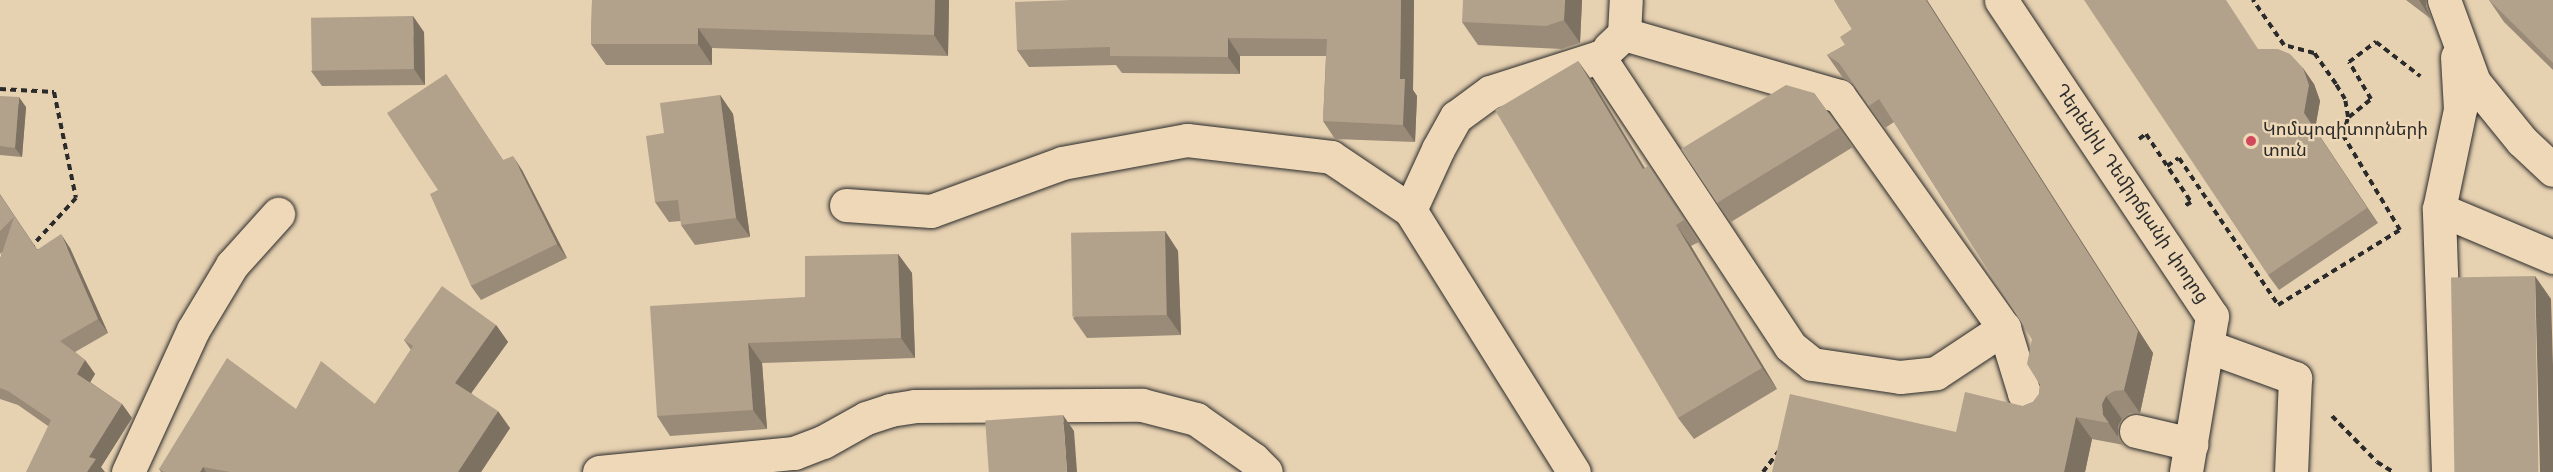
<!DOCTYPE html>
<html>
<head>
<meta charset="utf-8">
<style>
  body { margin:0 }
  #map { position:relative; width:2553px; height:472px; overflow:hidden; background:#e6d1b1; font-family:"Comic Neue","Noto Sans Armenian",sans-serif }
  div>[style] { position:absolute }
  .path>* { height:4px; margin-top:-2px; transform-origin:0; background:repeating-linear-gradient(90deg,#2b2b2b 0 6px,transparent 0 10.5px) }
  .roads { filter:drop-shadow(0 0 2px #2b2b2b) drop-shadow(0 0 2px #2b2b2b) }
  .minor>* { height:33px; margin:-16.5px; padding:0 16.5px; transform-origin:16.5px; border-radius:16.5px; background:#eed8b7 }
  .wall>* { inset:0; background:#998b78 }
  .shaded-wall>* { inset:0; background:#7d7162 }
  .building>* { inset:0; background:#b2a28c; transform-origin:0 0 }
  .dots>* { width:16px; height:16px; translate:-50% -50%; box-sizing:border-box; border:3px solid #eed8b7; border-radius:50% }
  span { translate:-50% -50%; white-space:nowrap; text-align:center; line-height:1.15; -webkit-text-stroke:4.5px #eed8b7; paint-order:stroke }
  .poi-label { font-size:18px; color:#2b2b2b }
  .left { translate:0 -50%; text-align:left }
  .street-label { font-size:18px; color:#2b2b2b }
</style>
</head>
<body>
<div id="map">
  <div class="path">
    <i style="left:0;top:89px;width:54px;rotate:3.2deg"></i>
    <i style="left:54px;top:92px;width:108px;rotate:78.3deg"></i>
    <i style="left:76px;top:198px;width:68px;rotate:132.6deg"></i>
    <i style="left:2349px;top:117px;width:28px;rotate:-39deg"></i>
    <i style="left:2371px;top:99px;width:43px;rotate:-120.7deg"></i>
    <i style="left:2349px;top:62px;width:34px;rotate:-37deg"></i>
    <i style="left:2376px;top:42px;width:56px;rotate:37.7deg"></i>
    <i style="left:2139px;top:139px;width:9px;rotate:-36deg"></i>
    <i style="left:2146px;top:134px;width:82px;rotate:56.5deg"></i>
    <i style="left:2191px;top:202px;width:9px;rotate:148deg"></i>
    <i style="left:2167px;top:166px;width:14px;rotate:-34deg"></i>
    <i style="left:2179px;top:158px;width:177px;rotate:56deg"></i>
    <i style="left:2278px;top:305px;width:143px;rotate:-31.6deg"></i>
    <i style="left:2400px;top:230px;width:111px;rotate:-121deg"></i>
    <i style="left:2343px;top:135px;width:19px;rotate:-74deg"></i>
    <i style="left:2348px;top:117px;width:18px;rotate:-99deg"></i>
    <i style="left:2345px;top:99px;width:17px;rotate:-121deg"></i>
    <i style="left:2336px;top:84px;width:38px;rotate:-125deg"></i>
    <i style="left:2314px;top:53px;width:31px;rotate:-165deg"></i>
    <i style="left:2284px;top:45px;width:55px;rotate:-124.6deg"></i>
    <i style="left:2332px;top:416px;width:64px;rotate:45.6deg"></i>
    <i style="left:2377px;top:462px;width:19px;rotate:32deg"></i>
    <i style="left:1763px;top:472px;width:26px;rotate:-53deg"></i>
  </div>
  <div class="roads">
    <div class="minor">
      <i style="left:2001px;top:0;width:380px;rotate:56.3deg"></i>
      <i style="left:2212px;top:316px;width:158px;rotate:99.5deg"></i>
      <i style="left:2444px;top:0;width:87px;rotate:69.9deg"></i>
      <i style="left:2474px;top:82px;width:76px;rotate:50.9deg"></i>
      <i style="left:2522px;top:141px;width:42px;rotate:43.1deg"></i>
      <i style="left:1609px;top:48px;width:21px;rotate:-43deg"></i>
      <i style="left:1624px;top:34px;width:34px;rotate:-87deg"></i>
      <i style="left:846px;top:205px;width:85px;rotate:4deg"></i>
      <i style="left:931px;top:211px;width:140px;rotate:-20.1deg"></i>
      <i style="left:1062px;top:163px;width:127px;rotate:-10.4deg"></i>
      <i style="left:1187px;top:140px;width:145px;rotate:6.7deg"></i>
      <i style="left:1331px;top:157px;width:95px;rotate:33.9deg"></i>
      <i style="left:1410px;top:210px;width:309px;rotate:58deg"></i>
      <i style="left:2439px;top:209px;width:102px;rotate:-78.1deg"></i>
      <i style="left:2460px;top:109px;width:52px;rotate:-93.3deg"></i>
      <i style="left:1410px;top:210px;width:67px;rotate:-65.3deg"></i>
      <i style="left:1438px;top:149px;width:37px;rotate:-61deg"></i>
      <i style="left:1456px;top:117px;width:42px;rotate:-36.3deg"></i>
      <i style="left:1490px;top:92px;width:114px;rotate:-17.8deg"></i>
      <i style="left:1599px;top:57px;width:346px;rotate:56.5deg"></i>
      <i style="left:1790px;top:346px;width:28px;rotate:39deg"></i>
      <i style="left:1812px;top:364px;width:89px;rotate:8.4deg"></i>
      <i style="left:1900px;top:377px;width:36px;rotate:-6deg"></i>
      <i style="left:1936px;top:373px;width:82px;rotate:-33.5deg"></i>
      <i style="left:2004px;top:328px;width:285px;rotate:-125.4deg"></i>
      <i style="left:1839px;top:96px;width:224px;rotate:-163.9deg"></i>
      <i style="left:2004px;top:328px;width:68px;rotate:72.9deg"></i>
      <i style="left:2024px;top:393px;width:21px;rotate:53deg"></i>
      <i style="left:2207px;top:346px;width:94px;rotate:20deg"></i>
      <i style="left:2295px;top:378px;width:94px;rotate:92.4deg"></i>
      <i style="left:2136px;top:431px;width:57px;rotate:13.3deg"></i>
      <i style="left:128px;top:472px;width:156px;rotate:-65.4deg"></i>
      <i style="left:193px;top:330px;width:76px;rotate:-59deg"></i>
      <i style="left:232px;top:265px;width:69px;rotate:-48deg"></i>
      <i style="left:599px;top:472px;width:196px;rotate:-5.6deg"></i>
      <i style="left:794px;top:453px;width:31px;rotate:-21deg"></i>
      <i style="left:823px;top:442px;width:49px;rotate:-29.2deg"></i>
      <i style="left:866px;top:418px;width:25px;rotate:-18deg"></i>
      <i style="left:890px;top:410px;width:25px;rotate:-9deg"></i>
      <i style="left:915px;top:406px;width:227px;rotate:-0.3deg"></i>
      <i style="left:1142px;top:405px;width:56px;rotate:14.5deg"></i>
      <i style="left:1196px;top:419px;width:70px;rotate:35.1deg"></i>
      <i style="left:1253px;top:459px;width:18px;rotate:45deg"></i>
      <i style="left:2448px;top:472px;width:263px;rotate:-92deg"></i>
      <i style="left:2439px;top:209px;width:124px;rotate:22.8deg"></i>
    </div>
  </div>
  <div class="wall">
    <i style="clip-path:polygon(592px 0,949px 0,948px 56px,712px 48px,712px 65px,606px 65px,591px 44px)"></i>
    <i style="clip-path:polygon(1071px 0,1414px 0,1413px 90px,1417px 96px,1415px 142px,1335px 139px,1323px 121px,1326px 56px,1240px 56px,1240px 74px,1122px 73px,1116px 65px,1029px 67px,1017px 50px)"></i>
    <i style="clip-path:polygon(1582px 0,1580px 43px,1562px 49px,1478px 45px,1462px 22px)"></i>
    <i style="clip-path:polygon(1834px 0,1927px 0,2153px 353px,2140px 413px,2130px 413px,2122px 419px,2118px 426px,2118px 437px,2124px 445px,2092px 439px,2085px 472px,1772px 472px,1956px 432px,2033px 402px,2039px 394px,2040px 385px,2032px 339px,1894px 122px,1885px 128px,1854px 85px,1843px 78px,1827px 55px,1845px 45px,1852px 29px)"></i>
    <i style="clip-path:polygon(2406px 0,2427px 0,2426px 6px,2431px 19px)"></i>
    <i style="clip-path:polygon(2489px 0,2553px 0,2553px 70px,2504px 22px)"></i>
    <i style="clip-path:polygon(424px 32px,425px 85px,322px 86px,311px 71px)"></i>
    <i style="clip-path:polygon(2259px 49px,2314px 84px,2320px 101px,2315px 129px,2378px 223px,2279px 290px,2268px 275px)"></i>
    <i style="clip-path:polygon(1578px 61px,1593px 82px,1645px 168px,1663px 188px,1699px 242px,1691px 246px,1777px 389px,1694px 439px,1678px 418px)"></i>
    <i style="clip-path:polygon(446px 74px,503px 160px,522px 170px,567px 258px,481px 300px,471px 286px)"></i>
    <i style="clip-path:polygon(1814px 93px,1853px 147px,1731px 222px,1717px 203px)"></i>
    <i style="clip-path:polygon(720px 95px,733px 114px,750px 237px,695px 245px,681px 225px,681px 221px,669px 222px,655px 202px,664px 133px)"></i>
    <i style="clip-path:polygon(0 96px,26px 107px,22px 157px,0 155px)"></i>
    <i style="clip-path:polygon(0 194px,37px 249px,70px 248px,108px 333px,75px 352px,85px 360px,95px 374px,90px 382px,122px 404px,132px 418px,101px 467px,48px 426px,18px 405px,0 399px,0 259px,2px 252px,0 254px)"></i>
    <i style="clip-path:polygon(1165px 231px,1178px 251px,1181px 335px,1087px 338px,1073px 318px)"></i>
    <i style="clip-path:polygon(898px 254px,912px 273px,915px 358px,762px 363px,767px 429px,670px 436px,657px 416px,805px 297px)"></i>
    <i style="clip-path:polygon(496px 325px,508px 342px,471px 393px,510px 428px,481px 472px,161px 472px,159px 469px,296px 409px,375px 404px,411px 350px,404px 340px)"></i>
  </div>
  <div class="shaded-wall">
    <i style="clip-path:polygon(935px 0,949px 0,948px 56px,934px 35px)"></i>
    <i style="clip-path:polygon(1401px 0,1414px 0,1413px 90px,1417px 96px,1415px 142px,1403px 125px,1400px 79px)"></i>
    <i style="clip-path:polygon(1565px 0,1582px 0,1580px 43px,1564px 20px)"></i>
    <i style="clip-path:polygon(1926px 0,1927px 0,2153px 353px,2140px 413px,2124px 390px)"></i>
    <i style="clip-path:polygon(2419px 0,2427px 0,2426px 6px,2431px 19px)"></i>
    <i style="clip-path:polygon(413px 16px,424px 32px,425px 85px,414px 69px)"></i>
    <i style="clip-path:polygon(698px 28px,712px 48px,712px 65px,698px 44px)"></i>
    <i style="clip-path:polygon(1228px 38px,1240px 56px,1240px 74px,1228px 57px)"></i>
    <i style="clip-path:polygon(1578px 61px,1593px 82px,1658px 191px,1643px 169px)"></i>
    <i style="clip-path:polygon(2303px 68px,2314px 84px,2320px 101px,2315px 129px,2378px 223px,2304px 113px)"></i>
    <i style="clip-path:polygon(720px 95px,733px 114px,750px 237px,736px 218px)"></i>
    <i style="clip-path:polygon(19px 97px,26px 107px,22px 157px,15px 148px)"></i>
    <i style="clip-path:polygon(513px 156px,522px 170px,567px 258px,557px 244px)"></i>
    <i style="clip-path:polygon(1676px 225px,1691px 246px,1777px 389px,1762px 368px)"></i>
    <i style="clip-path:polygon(1165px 231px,1178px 251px,1181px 335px,1167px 315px)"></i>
    <i style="clip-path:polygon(61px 234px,70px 248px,108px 333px,98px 319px)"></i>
    <i style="clip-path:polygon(898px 254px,912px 273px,915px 358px,901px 338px)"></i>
    <i style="clip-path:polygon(2535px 276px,2551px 299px,2553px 366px,2553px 472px,2540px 472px)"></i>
    <i style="clip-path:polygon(496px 325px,508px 342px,467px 399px,455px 383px)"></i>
    <i style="clip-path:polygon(748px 343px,762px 363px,767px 429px,753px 410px)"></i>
    <i style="clip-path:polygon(85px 360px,95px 374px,87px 388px,77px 374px)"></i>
    <i style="clip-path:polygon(2106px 396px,2122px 419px,2118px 426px,2118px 437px,2103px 415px,2102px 404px)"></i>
    <i style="clip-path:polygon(122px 404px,132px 418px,101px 467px,105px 472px,87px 472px,89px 457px)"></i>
    <i style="clip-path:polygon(498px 411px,510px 428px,481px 472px,458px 472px)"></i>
    <i style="clip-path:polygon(1063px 415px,1074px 431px,1077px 472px,1067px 472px)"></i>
    <i style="clip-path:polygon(2076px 417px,2092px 439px,2085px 472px,2064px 472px)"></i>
    <i style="clip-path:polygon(203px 467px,206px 472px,200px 472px)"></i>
  </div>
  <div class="building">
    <i style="clip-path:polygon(592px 0,935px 0,934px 35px,698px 28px,698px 44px,591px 44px)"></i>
    <i style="clip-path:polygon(1071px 0,1401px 0,1400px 79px,1405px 79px,1403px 125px,1323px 121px,1327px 39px,1228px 38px,1228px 57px,1110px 56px,1110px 47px,1017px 50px,1015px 2px)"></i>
    <i style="clip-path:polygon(1463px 0,1565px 0,1564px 20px,1546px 26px,1462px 22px)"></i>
    <i style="clip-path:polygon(1834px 0,1926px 0,2138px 331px,2124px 390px,2114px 391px,2106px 396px,2102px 404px,2103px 415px,2109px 423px,2076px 417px,2064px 472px,1772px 472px,1790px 394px,1956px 432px,1965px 392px,2023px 406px,2033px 402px,2039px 394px,2040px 385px,2027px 364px,2032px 339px,1879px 99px,1869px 106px,1839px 63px,1827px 55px,1845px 45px,1840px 37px,1852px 29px)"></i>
    <i style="clip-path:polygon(2084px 0,2226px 0,2258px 49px,2278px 49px,2290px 54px,2303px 68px,2309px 85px,2304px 113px,2367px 208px,2268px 275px)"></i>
    <i style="clip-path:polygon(2489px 0,2553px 0,2553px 63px)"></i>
    <i style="left:413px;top:16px;width:53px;height:102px;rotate:89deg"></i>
    <i style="clip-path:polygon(1578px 61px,1643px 169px,1648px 166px,1684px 220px,1676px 225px,1762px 368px,1678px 418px,1495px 110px)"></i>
    <i style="clip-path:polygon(446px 74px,503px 160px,513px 156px,557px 244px,471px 286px,430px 194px,438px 190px,387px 113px)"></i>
    <i style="clip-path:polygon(1786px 85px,1814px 93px,1839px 128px,1717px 203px,1681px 149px)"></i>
    <i style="clip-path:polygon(720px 95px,736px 218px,681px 225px,678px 200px,655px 202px,646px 136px,664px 133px,660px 103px)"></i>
    <i style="clip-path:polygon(0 96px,19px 97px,15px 148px,0 146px)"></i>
    <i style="clip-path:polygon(0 195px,37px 250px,61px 234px,98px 319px,60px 341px,85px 360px,77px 374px,122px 404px,89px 457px,96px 459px,87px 472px,26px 472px,51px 420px,8px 391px,0 388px,0 259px,14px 217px,0 231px)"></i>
    <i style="left:1165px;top:231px;width:84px;height:94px;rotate:89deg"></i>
    <i style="clip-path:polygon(898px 254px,901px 338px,748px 343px,753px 410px,657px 416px,650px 306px,805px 297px,805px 256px)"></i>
    <i style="left:2535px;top:276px;width:196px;height:84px;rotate:89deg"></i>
    <i style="clip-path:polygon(442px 286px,496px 325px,455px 383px,498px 411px,458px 472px,230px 472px,203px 467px,200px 472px,164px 472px,159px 469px,227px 358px,296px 409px,321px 361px,375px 404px,413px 346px,404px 340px)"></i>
    <i style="left:1063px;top:415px;width:57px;height:78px;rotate:86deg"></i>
  </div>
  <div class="dots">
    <i style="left:2251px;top:141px;background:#d1495b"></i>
  </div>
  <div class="poi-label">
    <span class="left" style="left:2263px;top:141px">Կոմպոզիտորների<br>տուն</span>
  </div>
  <div class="street-label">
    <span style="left:2131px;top:194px;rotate:56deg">Դերենիկ Դեմիրճյանի փողոց</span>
  </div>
</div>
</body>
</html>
